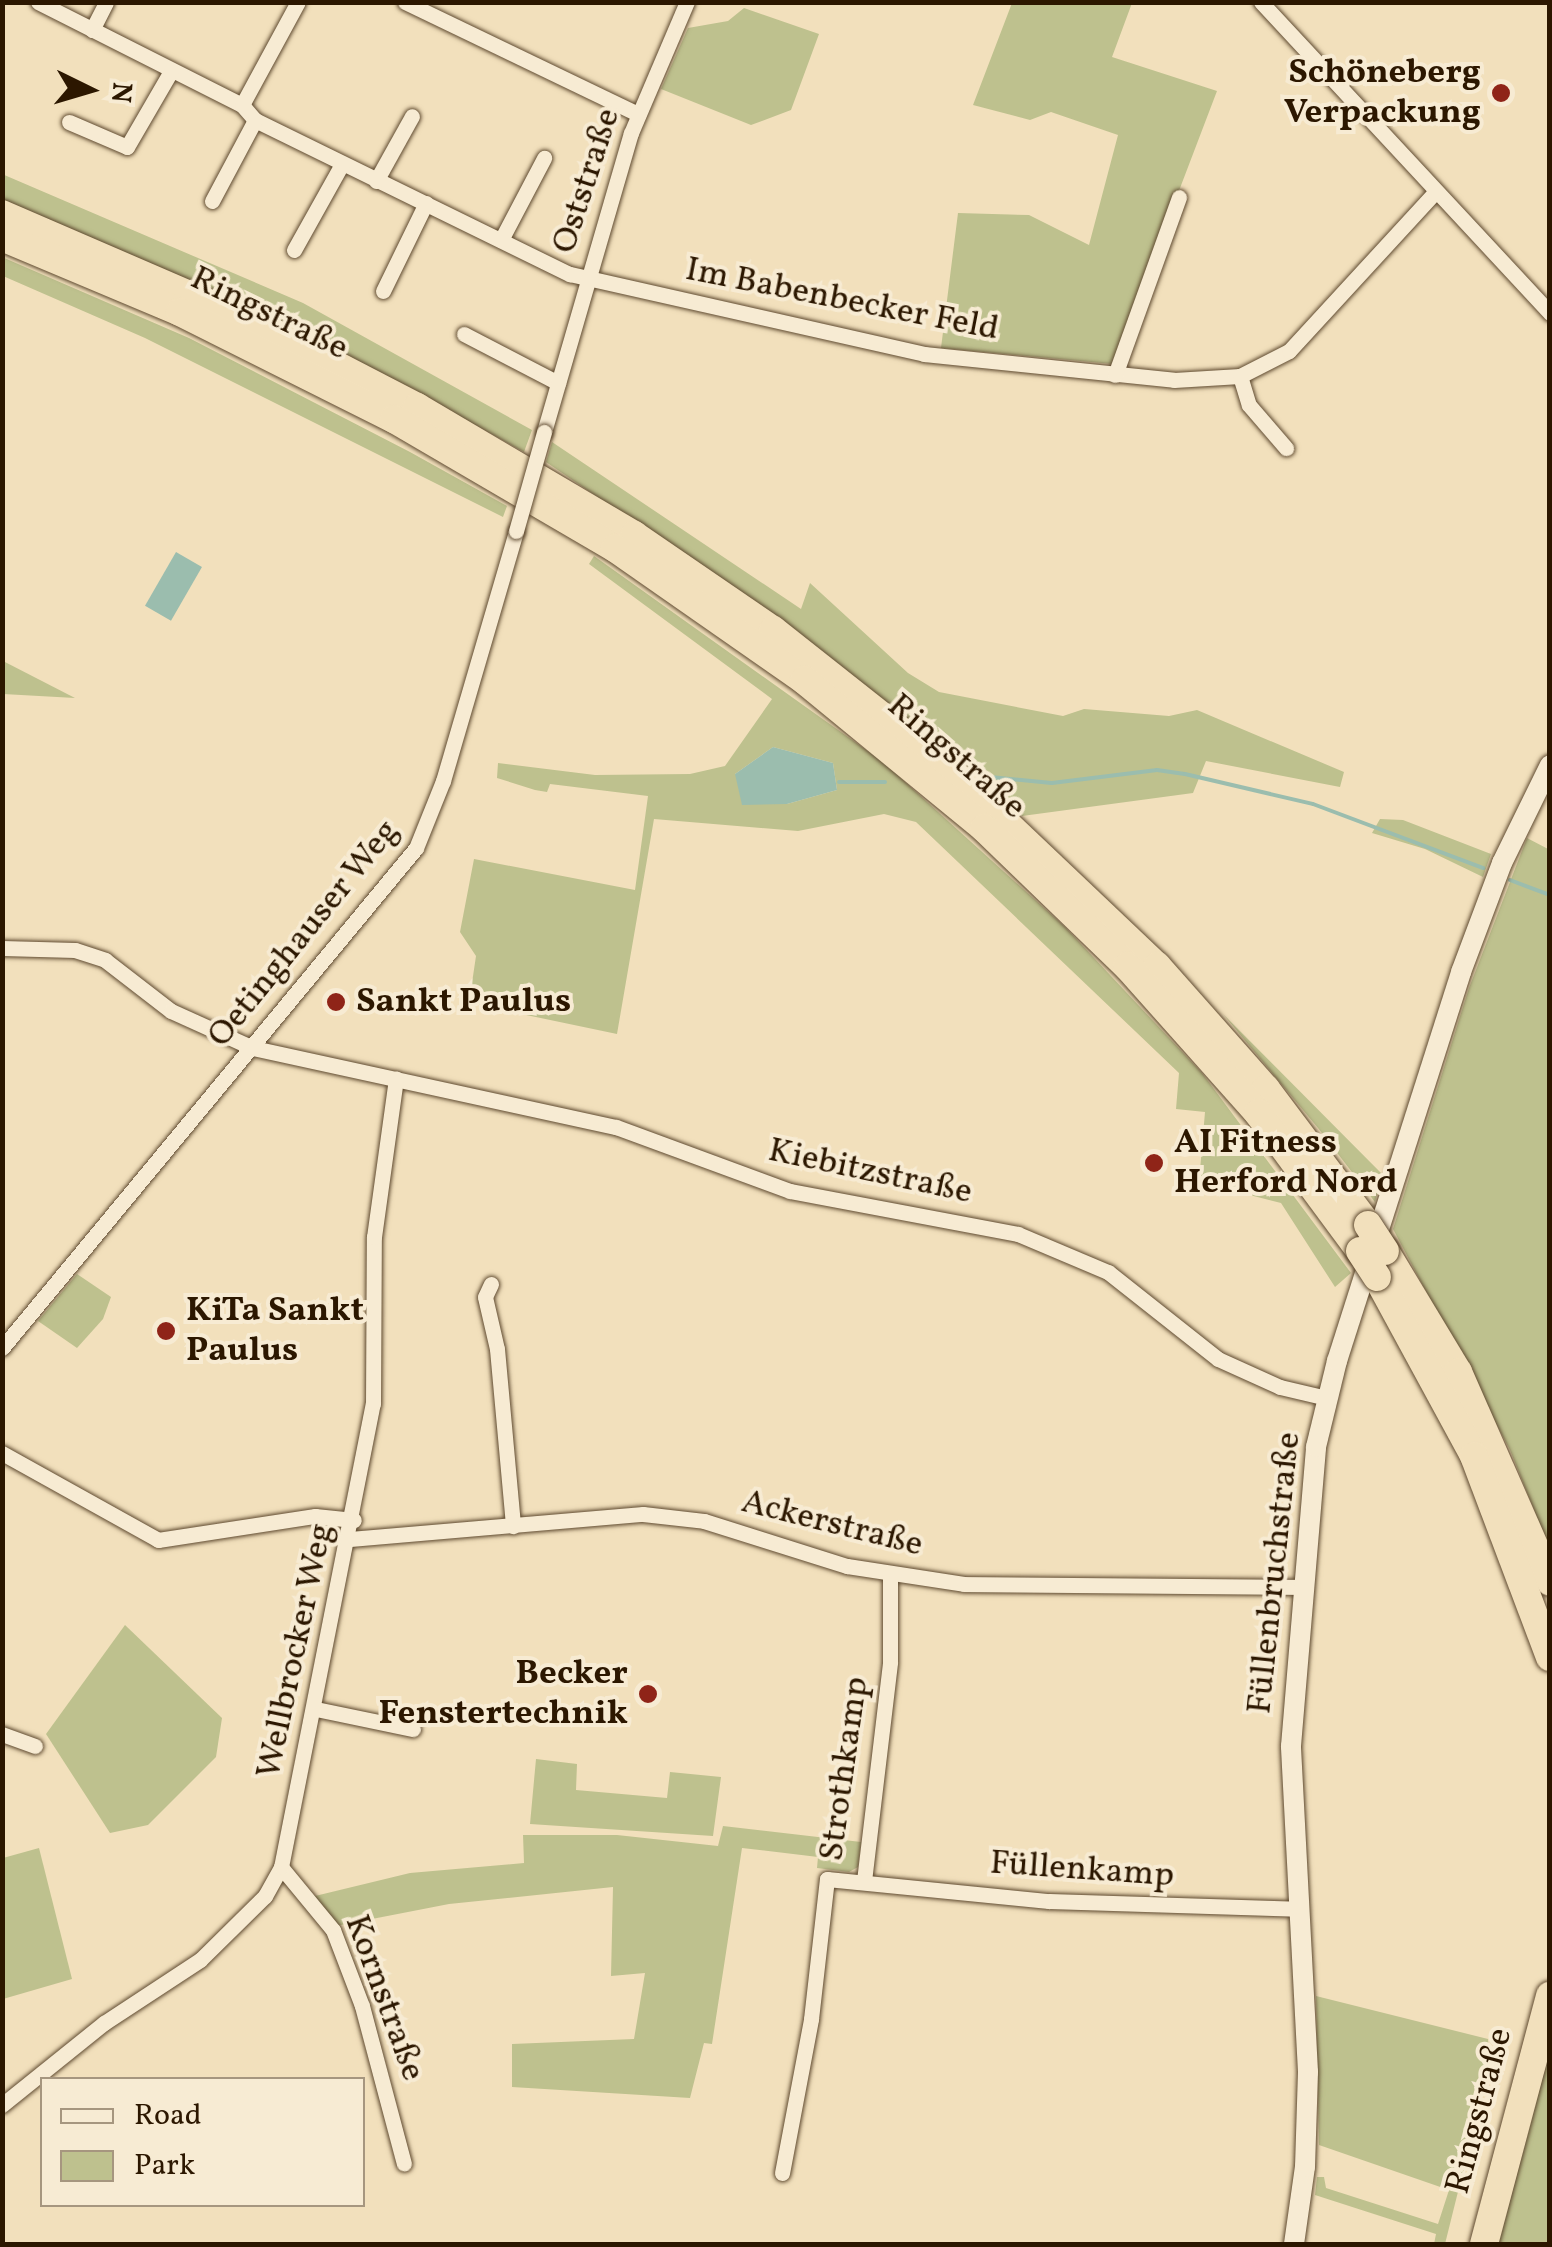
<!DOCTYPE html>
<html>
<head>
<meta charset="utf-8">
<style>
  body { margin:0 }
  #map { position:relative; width:1552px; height:2247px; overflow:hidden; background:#f2e0bc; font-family:Vollkorn,serif }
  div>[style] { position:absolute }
  .green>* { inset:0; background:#bec18e }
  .water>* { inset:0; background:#9bbdae; transform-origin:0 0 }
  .stream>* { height:4px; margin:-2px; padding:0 2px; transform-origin:2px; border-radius:2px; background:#9bbdae }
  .roads { filter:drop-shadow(0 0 2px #5e492f) drop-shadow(0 0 2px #5e492f) }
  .street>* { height:15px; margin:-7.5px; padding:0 7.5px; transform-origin:7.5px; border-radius:7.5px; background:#f7ebd3 }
  .secondary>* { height:20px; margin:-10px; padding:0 10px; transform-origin:10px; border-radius:10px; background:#f7ebd3 }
  .highway>* { height:28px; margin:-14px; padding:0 14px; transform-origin:14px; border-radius:14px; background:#f2e0bc }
  .bridges { filter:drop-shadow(0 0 2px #5e492f) drop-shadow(0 0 2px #5e492f) }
  .street-bridge>* { height:15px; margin:-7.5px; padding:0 7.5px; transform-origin:7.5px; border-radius:7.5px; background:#f7ebd3 }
  .highway-bridge>* { height:28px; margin:-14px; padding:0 14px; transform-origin:14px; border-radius:14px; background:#f2e0bc }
  .dots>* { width:28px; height:28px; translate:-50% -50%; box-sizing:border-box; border:5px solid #f7ebd3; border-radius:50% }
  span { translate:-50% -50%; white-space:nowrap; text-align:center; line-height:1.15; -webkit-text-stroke:8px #f7ebd3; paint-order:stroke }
  .poi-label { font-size:35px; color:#2c1700; font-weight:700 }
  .right { translate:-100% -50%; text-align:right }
  .left { translate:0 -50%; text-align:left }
  .street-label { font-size:35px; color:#2c1700 }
  .frame { position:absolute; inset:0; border:5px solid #2c1700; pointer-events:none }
  .legend { position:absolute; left:40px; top:2077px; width:325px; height:130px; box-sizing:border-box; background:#f7ebd3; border:2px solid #a6967f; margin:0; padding:12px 18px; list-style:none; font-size:30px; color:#2c1700 }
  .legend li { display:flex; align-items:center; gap:20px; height:50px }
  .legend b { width:50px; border:2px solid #a6967f }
  .north { position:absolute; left:40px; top:40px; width:100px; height:100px; -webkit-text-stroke:8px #f7ebd3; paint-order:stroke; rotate:95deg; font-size:28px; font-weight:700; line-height:40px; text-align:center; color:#2c1700 }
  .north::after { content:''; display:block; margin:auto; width:35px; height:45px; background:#2c1700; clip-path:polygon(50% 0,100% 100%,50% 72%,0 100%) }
</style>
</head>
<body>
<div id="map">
  <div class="green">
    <i style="clip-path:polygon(1012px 3px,1132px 3px,1112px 57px,1217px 91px,1113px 364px,941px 348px,958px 213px,1029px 215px,1089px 245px,1118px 135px,1051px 112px,1030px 120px,973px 105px)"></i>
    <i style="clip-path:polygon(744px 8px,819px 34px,791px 110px,751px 125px,661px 89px,688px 28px,728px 21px)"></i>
    <i style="clip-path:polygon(2px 174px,303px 303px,532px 430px,524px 452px,300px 329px,3px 200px)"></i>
    <i style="clip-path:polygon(2px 257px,189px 338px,410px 452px,507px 506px,503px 517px,145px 338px,3px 276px)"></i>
    <i style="clip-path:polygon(552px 442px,801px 609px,810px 583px,908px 673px,939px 692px,1063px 716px,1084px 709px,1169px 716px,1197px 710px,1344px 772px,1340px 787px,1206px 761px,1193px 793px,1022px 816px,795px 631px,546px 462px)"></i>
    <i style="clip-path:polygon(evenodd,594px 556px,883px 762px,1065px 927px,1202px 1073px,1351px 1273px,1335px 1287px,1281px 1203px,1199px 1182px,1205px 1112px,1176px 1109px,1179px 1073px,916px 822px,884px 814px,798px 831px,654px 819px,617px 1034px,469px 1003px,476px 956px,460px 932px,474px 859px,635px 890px,648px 796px,550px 784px,547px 792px,535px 790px,497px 778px,498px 763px,595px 775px,690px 774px,725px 766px,772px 699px,589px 564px,594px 556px,773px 747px,833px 763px,837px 790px,787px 804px,735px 774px,773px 747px)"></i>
    <i style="clip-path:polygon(2px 661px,3px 661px,75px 698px,3px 694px)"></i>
    <i style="clip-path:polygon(1380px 819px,1403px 820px,1491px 854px,1483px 877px,1425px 849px,1372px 833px)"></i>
    <i style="clip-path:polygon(1527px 838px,1550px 850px,1549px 1547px,1510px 1450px,1393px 1229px,1469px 988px)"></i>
    <i style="clip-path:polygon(1223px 1014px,1382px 1174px,1375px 1202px,1318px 1128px)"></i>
    <i style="clip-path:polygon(77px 1274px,111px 1297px,103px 1319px,77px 1348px,38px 1321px)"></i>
    <i style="clip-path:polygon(125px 1625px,222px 1718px,216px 1757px,148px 1825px,110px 1833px,46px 1734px)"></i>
    <i style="clip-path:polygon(536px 1759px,577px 1764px,576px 1790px,667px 1798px,670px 1772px,721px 1777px,713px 1836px,530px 1824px)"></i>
    <i style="clip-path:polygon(723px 1826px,861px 1842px,858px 1867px,849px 1872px,817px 1868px,818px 1857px,742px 1848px,712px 2044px,704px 2043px,690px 2098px,512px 2087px,512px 2044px,634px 2039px,645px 1973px,611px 1976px,613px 1887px,449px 1904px,336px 1926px,315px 1896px,410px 1873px,524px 1863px,523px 1835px,617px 1835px,718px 1846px)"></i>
    <i style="clip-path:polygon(39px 1848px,72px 1979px,3px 1999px,3px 1858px)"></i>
    <i style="clip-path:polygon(1316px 1996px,1488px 2039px,1490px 2063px,1445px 2244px,1434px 2244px,1436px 2234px,1315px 2195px,1317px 2177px,1324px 2177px,1326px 2188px,1438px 2224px,1449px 2190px,1319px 2145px)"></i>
    <i style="clip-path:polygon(1549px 2037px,1549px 2244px,1497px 2244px)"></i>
  </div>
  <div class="water">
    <i style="left:176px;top:552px;width:30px;height:62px;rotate:30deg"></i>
    <i style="clip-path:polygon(773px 747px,833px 763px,837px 790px,787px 804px,742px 805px,735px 774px)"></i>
  </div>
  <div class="stream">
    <i style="left:990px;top:777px;width:62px;rotate:5.5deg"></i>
    <i style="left:1052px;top:783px;width:106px;rotate:-7.1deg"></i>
    <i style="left:1157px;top:770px;width:28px;rotate:8deg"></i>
    <i style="left:1185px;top:774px;width:131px;rotate:13.2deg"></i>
    <i style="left:1313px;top:804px;width:182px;rotate:20.6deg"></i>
    <i style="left:839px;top:782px;width:46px"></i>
    <i style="left:1510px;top:880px;width:43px;rotate:20.6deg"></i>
  </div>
  <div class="roads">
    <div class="street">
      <i style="left:38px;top:2px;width:229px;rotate:26.8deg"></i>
      <i style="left:242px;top:105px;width:20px;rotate:49deg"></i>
      <i style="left:255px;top:120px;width:351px;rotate:26.1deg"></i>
      <i style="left:570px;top:274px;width:363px;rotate:12.7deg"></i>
      <i style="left:924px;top:354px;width:251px;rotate:5.9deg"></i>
      <i style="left:1174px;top:380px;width:66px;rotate:-3.5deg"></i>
      <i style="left:1240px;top:376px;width:55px;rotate:-27deg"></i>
      <i style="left:1289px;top:351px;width:216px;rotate:-47.4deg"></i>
      <i style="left:405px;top:2px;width:259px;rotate:25.7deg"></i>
      <i style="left:1261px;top:2px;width:425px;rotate:47.1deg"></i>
      <i style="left:92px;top:30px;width:31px;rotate:-63deg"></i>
      <i style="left:242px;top:105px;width:117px;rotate:-61.5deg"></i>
      <i style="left:69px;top:122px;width:63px;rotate:23.3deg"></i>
      <i style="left:127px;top:147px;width:88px;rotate:-59.9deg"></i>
      <i style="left:376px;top:181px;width:74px;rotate:-61deg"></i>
      <i style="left:212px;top:201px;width:92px;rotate:-62deg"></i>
      <i style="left:501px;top:240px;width:93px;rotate:-62.3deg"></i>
      <i style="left:294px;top:250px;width:98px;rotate:-60.8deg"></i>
      <i style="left:383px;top:291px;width:98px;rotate:-64deg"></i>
      <i style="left:464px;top:334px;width:106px;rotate:27.5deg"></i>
      <i style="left:1115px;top:375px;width:189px;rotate:-70.2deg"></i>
      <i style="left:1240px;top:376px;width:30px;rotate:73deg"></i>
      <i style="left:1249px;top:405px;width:57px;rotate:49.3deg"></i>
      <i style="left:544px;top:432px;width:311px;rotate:-73.8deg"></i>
      <i style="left:631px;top:133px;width:142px;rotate:-66.9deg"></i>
      <i style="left:2px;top:948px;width:73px;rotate:1.6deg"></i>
      <i style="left:75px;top:950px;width:32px;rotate:18deg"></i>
      <i style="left:105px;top:960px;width:83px;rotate:37.7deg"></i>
      <i style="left:171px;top:1011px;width:90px;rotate:24.3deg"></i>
      <i style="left:253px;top:1048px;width:371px;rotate:12.3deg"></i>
      <i style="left:616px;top:1127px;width:185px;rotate:20.2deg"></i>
      <i style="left:790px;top:1191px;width:232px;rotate:10.7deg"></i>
      <i style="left:1018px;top:1234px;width:98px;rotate:22.9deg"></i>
      <i style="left:1108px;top:1272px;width:140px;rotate:38.3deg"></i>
      <i style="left:1218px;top:1359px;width:68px;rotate:24.3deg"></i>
      <i style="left:1280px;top:1387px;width:48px;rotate:13.2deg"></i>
      <i style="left:491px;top:1284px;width:14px;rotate:115deg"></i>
      <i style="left:485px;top:1297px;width:53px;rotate:77deg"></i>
      <i style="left:497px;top:1349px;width:178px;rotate:84.8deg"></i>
      <i style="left:2px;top:1348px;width:649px;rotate:-50.38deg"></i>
      <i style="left:416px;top:848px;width:72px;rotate:-68.1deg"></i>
      <i style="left:443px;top:781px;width:260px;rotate:-73.7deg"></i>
      <i style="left:2px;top:1453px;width:179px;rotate:29.1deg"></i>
      <i style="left:158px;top:1540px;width:159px;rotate:-8.7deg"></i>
      <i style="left:315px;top:1516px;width:39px;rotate:6deg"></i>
      <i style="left:350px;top:1539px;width:294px;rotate:-4.9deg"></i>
      <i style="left:643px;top:1514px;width:61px;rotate:6.5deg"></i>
      <i style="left:704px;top:1521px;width:150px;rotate:17.5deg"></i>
      <i style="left:847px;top:1566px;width:118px;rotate:8.7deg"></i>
      <i style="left:964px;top:1584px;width:337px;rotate:0.5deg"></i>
      <i style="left:316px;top:1709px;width:99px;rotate:11.7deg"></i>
      <i style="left:2px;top:1734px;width:35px;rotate:20deg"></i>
      <i style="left:281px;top:1867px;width:82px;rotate:50.5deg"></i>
      <i style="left:333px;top:1930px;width:81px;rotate:69.1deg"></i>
      <i style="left:362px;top:2006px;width:163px;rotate:75.1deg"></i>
      <i style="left:864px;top:1881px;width:221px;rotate:-83.2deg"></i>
      <i style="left:890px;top:1662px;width:87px;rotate:-90deg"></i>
      <i style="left:2px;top:2105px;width:131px;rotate:-38.8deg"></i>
      <i style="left:104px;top:2023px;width:115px;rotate:-33.3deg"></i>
      <i style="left:200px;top:1960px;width:91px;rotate:-44.6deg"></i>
      <i style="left:265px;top:1896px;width:33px;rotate:-61deg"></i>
      <i style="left:281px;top:1867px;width:472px;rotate:-78.8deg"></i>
      <i style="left:373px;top:1404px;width:167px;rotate:-89.7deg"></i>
      <i style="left:374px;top:1237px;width:160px;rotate:-82.1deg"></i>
      <i style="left:782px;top:2173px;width:157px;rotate:-79.3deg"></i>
      <i style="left:811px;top:2019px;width:141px;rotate:-83.5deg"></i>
      <i style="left:827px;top:1879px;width:223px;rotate:5.7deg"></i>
      <i style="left:1049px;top:1901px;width:248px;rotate:1.8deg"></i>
    </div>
    <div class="secondary">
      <i style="left:1294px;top:2244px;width:78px;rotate:-81.9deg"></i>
      <i style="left:1305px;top:2167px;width:95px;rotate:-88.2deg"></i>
      <i style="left:1308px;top:2072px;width:326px;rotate:-93deg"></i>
      <i style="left:1291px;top:1746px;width:300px;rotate:-85.2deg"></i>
      <i style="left:1316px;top:1447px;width:89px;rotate:-76.3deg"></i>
      <i style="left:1337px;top:1361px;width:408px;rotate:-72.3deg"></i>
      <i style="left:1461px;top:972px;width:116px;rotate:-69.4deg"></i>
      <i style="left:1502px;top:863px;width:109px;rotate:-63.9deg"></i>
    </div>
    <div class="highway">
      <i style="left:2px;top:214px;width:280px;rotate:23.4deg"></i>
      <i style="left:259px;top:325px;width:178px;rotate:27.4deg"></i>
      <i style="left:417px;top:407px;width:252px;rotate:30.5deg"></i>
      <i style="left:634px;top:535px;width:168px;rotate:34.4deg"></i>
      <i style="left:773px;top:630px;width:223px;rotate:38.3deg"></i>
      <i style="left:948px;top:768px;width:288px;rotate:43.5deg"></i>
      <i style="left:1157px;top:966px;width:164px;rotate:48.5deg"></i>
      <i style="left:1266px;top:1089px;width:170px;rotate:53.1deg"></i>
      <i style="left:2px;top:237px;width:193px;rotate:22.8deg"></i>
      <i style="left:180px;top:312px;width:239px;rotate:26.6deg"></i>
      <i style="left:394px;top:419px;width:256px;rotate:30.3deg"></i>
      <i style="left:615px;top:548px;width:231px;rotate:34.9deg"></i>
      <i style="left:804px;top:680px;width:233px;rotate:39.4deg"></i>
      <i style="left:984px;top:828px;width:199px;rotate:44deg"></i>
      <i style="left:1127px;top:966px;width:197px;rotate:48.3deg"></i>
      <i style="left:1258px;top:1113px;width:172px;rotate:53.5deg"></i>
      <i style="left:1385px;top:1251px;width:141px;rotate:58.9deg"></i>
      <i style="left:1458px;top:1372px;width:229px;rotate:66.3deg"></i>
      <i style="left:1377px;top:1277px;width:204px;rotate:61.5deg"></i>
      <i style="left:1474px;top:1456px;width:215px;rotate:69.3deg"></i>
      <i style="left:1484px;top:2244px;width:257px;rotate:-75.1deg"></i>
    </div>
  </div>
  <div class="bridges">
    <div class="street-bridge">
      <i style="left:516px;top:531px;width:103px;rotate:-74.2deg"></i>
    </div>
    <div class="highway-bridge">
      <i style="left:1368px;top:1225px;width:31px;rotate:57deg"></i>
      <i style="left:1360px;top:1251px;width:31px;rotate:57deg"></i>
    </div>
  </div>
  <div class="dots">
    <i style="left:1501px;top:93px;background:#8f2418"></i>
    <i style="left:336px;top:1002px;background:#8f2418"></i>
    <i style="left:1154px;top:1163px;background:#8f2418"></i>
    <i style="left:166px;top:1331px;background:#8f2418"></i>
    <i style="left:648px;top:1694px;background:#8f2418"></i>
  </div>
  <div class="poi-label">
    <span class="right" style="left:1481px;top:93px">Schöneberg<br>Verpackung</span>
    <span class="left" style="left:356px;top:1002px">Sankt Paulus</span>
    <span class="left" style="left:1174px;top:1163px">AI Fitness<br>Herford Nord</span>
    <span class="left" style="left:186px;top:1331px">KiTa Sankt<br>Paulus</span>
    <span class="right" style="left:628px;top:1694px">Becker<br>Fenstertechnik</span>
  </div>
  <div class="street-label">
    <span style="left:587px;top:181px;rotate:-72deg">Oststraße</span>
    <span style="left:842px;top:300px;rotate:11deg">Im Babenbecker Feld</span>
    <span style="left:269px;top:314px;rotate:26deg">Ringstraße</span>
    <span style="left:956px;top:757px;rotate:41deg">Ringstraße</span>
    <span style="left:304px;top:934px;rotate:-51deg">Oetinghauser Weg</span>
    <span style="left:870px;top:1172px;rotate:12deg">Kiebitzstraße</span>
    <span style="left:832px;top:1524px;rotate:14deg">Ackerstraße</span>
    <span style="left:1275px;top:1573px;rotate:-84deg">Füllenbruchstraße</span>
    <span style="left:296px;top:1651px;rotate:-78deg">Wellbrocker Weg</span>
    <span style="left:845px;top:1769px;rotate:-82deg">Strothkamp</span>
    <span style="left:1082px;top:1870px;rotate:4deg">Füllenkamp</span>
    <span style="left:384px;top:1998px;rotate:70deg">Kornstraße</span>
    <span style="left:1480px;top:2111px;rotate:-75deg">Ringstraße</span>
  </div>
  <div class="frame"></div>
  <ul class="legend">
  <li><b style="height:12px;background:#f7ebd3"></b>Road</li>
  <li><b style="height:28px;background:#bec18e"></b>Park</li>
  </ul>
  <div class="north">N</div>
</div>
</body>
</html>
